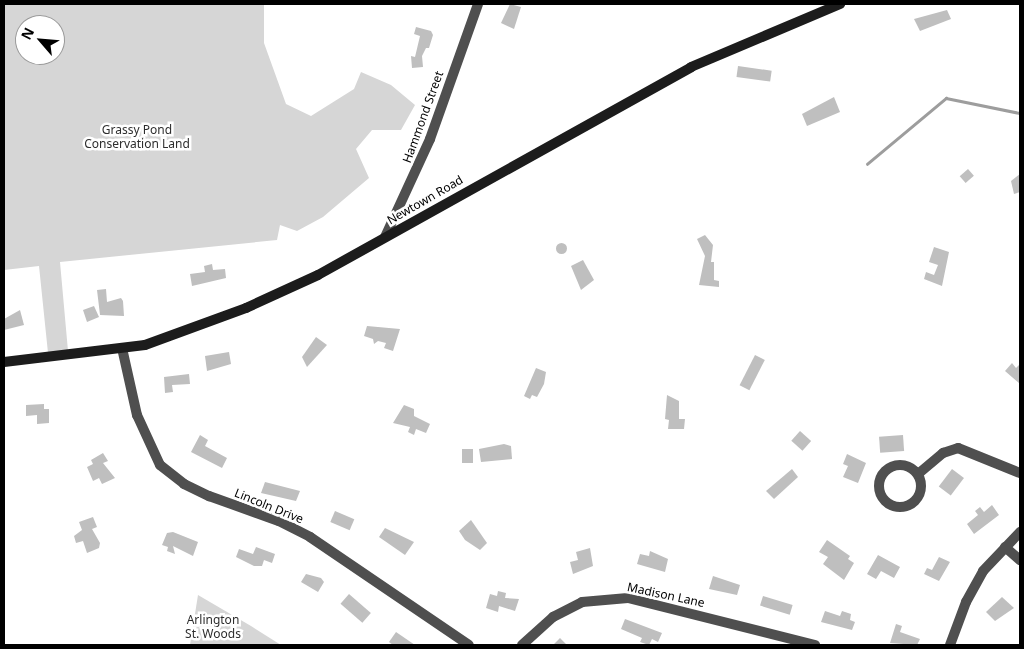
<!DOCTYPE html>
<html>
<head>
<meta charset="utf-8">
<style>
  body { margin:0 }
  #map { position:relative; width:1024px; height:649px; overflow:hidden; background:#fff; font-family:"Noto Sans",sans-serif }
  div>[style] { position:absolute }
  .green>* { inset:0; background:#d6d6d6 }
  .stream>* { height:2.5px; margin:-1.25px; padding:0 1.25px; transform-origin:1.25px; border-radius:1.25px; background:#9d9d9d }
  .building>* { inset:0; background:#bfbfbf; transform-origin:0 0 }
  .round { border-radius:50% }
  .street>* { height:10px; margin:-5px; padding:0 5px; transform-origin:5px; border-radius:5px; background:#4f4f4f }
  .street>.ring { margin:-5px; padding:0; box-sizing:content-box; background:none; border:10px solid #4f4f4f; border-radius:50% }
  .secondary>* { height:10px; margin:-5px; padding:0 5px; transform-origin:5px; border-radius:5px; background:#1c1c1c }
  span { translate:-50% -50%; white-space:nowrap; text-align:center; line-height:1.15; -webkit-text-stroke:5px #fff; paint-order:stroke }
  .street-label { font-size:12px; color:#000 }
  .park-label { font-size:12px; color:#2d2d2d }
  .frame { position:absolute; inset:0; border:5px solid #000; pointer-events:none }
  .north { position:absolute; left:15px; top:15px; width:50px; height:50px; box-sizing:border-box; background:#fff; border:1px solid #999; border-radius:50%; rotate:297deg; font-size:14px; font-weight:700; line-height:20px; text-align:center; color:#000 }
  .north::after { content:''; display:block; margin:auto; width:18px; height:22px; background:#000; clip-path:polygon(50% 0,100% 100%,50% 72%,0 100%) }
</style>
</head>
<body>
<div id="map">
  <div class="green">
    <i style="clip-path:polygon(evenodd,4px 4px,264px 4px,264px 43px,286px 104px,311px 116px,354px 89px,361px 72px,391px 85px,415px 105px,401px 130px,372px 130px,356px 149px,369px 178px,323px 217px,297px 231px,280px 225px,277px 240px,60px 262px,68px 351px,48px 353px,39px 266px,4px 270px,4px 4px,25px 25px,55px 25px,55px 55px,25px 55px,25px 25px)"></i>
    <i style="clip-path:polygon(198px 595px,251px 626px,281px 645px,190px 645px)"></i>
  </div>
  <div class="stream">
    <i style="left:867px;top:164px;width:103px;rotate:-39.9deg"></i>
    <i style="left:946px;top:98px;width:76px;rotate:11.5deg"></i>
  </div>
  <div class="building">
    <i style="clip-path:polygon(510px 4px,521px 7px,514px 29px,501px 23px)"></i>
    <i style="clip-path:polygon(947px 10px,951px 19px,920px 31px,914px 19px)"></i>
    <i style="clip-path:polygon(416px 27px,431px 31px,433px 35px,429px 48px,426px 48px,422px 56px,423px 67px,412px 68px,411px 56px,415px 57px,420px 36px,414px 34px)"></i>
    <i style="left:738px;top:66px;width:34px;height:11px;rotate:8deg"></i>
    <i style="clip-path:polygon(834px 97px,840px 112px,807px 126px,802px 114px)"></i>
    <i style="left:968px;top:169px;width:9px;height:11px;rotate:49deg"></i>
    <i style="clip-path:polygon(1020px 174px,1020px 192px,1014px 194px,1011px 181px)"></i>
    <i style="clip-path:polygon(705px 235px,713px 245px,711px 262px,714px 262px,714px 280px,719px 281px,719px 287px,699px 285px,705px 256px,697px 239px)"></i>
    <i class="round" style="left:555.5px;top:242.5px;width:11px;height:11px"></i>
    <i style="clip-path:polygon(934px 247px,949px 252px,942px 286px,924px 279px,926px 272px,934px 275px,938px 265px,929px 262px)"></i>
    <i style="clip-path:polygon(583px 260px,594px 280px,581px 290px,571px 266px)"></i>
    <i style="clip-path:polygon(212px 264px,213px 270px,225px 269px,226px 278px,192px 286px,190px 274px,205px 272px,204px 266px)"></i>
    <i style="clip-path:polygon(106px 289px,107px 302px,121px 298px,123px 301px,124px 316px,100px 315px,97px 290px)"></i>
    <i style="clip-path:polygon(94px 306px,99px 317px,87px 322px,83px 310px)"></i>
    <i style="clip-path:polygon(20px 310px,24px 325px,4px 330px,4px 319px)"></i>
    <i style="clip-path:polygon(367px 326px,400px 329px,393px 351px,384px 348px,386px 343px,378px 341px,374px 344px,373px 339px,364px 336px)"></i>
    <i style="clip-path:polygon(316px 337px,327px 345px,307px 367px,302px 357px)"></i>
    <i style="clip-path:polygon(229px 352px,231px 364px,207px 371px,205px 356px)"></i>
    <i style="left:755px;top:355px;width:11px;height:34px;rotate:27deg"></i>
    <i style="clip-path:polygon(1012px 363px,1016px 368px,1020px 364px,1019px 383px,1005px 371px)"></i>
    <i style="clip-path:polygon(536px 368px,546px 372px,544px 384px,537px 397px,532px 395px,530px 399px,524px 396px)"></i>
    <i style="clip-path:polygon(189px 374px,190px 384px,172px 385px,173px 392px,165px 393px,164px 377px)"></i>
    <i style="clip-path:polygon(667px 395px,679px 401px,679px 419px,685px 419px,684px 429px,668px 429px,669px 420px,665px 419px)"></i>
    <i style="clip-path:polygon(44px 404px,44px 409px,49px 409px,49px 423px,37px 424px,37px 415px,26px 416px,26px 405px)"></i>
    <i style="clip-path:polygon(404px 405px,414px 409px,414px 416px,430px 424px,426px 433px,416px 429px,414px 435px,408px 432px,410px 427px,393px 423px)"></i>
    <i style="left:800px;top:431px;width:15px;height:13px;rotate:42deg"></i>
    <i style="clip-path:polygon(200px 435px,208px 440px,205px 446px,227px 458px,222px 468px,191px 452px)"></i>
    <i style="left:903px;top:435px;width:16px;height:24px;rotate:86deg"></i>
    <i style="clip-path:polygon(504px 444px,511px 446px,512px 459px,481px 462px,479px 449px)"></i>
    <i style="left:462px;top:449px;width:11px;height:14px"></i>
    <i style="clip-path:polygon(103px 453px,108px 461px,103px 463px,115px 478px,102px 484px,99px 478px,93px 481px,87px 467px,93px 464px,91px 460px)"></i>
    <i style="clip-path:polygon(847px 454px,866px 463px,858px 483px,843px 477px,848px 466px,843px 464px)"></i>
    <i style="clip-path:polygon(792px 469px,798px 477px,774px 499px,766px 491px)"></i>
    <i style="left:952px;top:469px;width:15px;height:22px;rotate:37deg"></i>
    <i style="clip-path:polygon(265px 482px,300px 491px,296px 501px,261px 493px)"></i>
    <i style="clip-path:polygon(992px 505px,999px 515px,974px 534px,967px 524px,978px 515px,975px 511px,980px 507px,984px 512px)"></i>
    <i style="left:335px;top:511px;width:21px;height:12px;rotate:23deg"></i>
    <i style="clip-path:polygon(93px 517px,97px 527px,92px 529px,100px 543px,99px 548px,87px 553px,83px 541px,76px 543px,74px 536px,82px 530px,79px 522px)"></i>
    <i style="clip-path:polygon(471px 520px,487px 543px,480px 550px,465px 540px,459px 531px)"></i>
    <i style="clip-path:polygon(385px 528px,414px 542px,405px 555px,379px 537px)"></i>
    <i style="clip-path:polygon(173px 532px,198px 542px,193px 556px,173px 546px,175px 554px,167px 551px,168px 547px,162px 545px,167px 533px)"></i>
    <i style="clip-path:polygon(827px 540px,850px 556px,848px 559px,854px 563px,844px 580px,823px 564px,828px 557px,819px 552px)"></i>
    <i style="clip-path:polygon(256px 547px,275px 554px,272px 563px,264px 560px,262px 566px,254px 566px,236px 557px,239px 549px,253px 554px)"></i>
    <i style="clip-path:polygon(590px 548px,593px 566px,573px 574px,570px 562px,578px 560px,576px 552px)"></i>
    <i style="clip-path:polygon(650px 551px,668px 559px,665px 572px,637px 564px,640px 554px,649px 556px)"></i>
    <i style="clip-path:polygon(878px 555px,900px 567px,894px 578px,881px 571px,876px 579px,867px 574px)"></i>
    <i style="clip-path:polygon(939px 557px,950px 562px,939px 581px,924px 574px,927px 568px,932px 570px)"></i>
    <i style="clip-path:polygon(306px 574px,321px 578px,324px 582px,318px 592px,301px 582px)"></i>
    <i style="clip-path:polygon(713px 576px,740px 585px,737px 595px,709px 589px)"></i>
    <i style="clip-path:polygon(498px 591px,506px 593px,505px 598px,519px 599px,515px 611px,499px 606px,498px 612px,486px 608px,490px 594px,497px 596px)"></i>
    <i style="left:349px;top:594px;width:29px;height:13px;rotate:41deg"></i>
    <i style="left:763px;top:596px;width:31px;height:10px;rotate:17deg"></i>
    <i style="clip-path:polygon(1002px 597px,1014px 608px,995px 621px,986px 612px)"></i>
    <i style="clip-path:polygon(825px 611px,840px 616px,842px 611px,851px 614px,850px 620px,855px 622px,852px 630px,821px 622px)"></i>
    <i style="clip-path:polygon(625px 619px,662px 633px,658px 642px,652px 639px,649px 645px,640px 642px,642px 638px,621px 629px)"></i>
    <i style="clip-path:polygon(896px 624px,902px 626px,900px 632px,920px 639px,917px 645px,890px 643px)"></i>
    <i style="clip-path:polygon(396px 632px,415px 645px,393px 645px,389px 642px)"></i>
    <i style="clip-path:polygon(560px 638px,566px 644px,570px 645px,553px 645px)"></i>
  </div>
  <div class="street">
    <i style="left:385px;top:237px;width:108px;rotate:-65.3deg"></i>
    <i style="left:430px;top:139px;width:143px;rotate:-70.4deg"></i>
    <i style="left:122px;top:348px;width:69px;rotate:77.4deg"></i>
    <i style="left:137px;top:415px;width:55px;rotate:65.3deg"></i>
    <i style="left:160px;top:465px;width:31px;rotate:38deg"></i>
    <i style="left:184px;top:484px;width:28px;rotate:26deg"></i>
    <i style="left:209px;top:496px;width:74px;rotate:19.7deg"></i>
    <i style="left:279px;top:521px;width:35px;rotate:27deg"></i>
    <i style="left:310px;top:537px;width:192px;rotate:34.2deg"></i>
    <i class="ring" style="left:879px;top:465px;width:32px;height:32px"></i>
    <i style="left:918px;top:474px;width:33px;rotate:-40deg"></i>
    <i style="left:943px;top:453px;width:16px;rotate:-18deg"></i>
    <i style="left:958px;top:448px;width:67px;rotate:22deg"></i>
    <i style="left:1005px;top:547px;width:20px;rotate:41deg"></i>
    <i style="left:522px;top:645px;width:42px;rotate:-42.1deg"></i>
    <i style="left:553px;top:617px;width:33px;rotate:-27deg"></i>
    <i style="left:582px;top:602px;width:46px;rotate:-5deg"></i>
    <i style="left:628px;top:598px;width:193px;rotate:14.1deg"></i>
    <i style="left:950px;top:645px;width:46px;rotate:-69.6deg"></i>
    <i style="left:966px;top:602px;width:35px;rotate:-61deg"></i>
    <i style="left:983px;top:571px;width:54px;rotate:-46.5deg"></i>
  </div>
  <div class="secondary">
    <i style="left:4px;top:362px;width:142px;rotate:-6.9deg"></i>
    <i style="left:145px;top:345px;width:108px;rotate:-20.1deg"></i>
    <i style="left:246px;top:308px;width:79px;rotate:-24.6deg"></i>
    <i style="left:318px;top:275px;width:427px;rotate:-29.1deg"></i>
    <i style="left:691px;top:67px;width:162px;rotate:-22.9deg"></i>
  </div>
  <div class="street-label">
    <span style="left:423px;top:117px;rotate:-70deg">Hammond Street</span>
    <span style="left:425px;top:200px;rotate:-30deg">Newtown Road</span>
    <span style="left:269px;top:506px;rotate:22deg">Lincoln Drive</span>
    <span style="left:666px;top:595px;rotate:12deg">Madison Lane</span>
  </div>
  <div class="park-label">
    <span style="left:137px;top:137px">Grassy Pond<br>Conservation Land</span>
    <span style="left:213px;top:627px">Arlington<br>St. Woods</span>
  </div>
  <div class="frame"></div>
  <div class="north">N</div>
</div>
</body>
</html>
